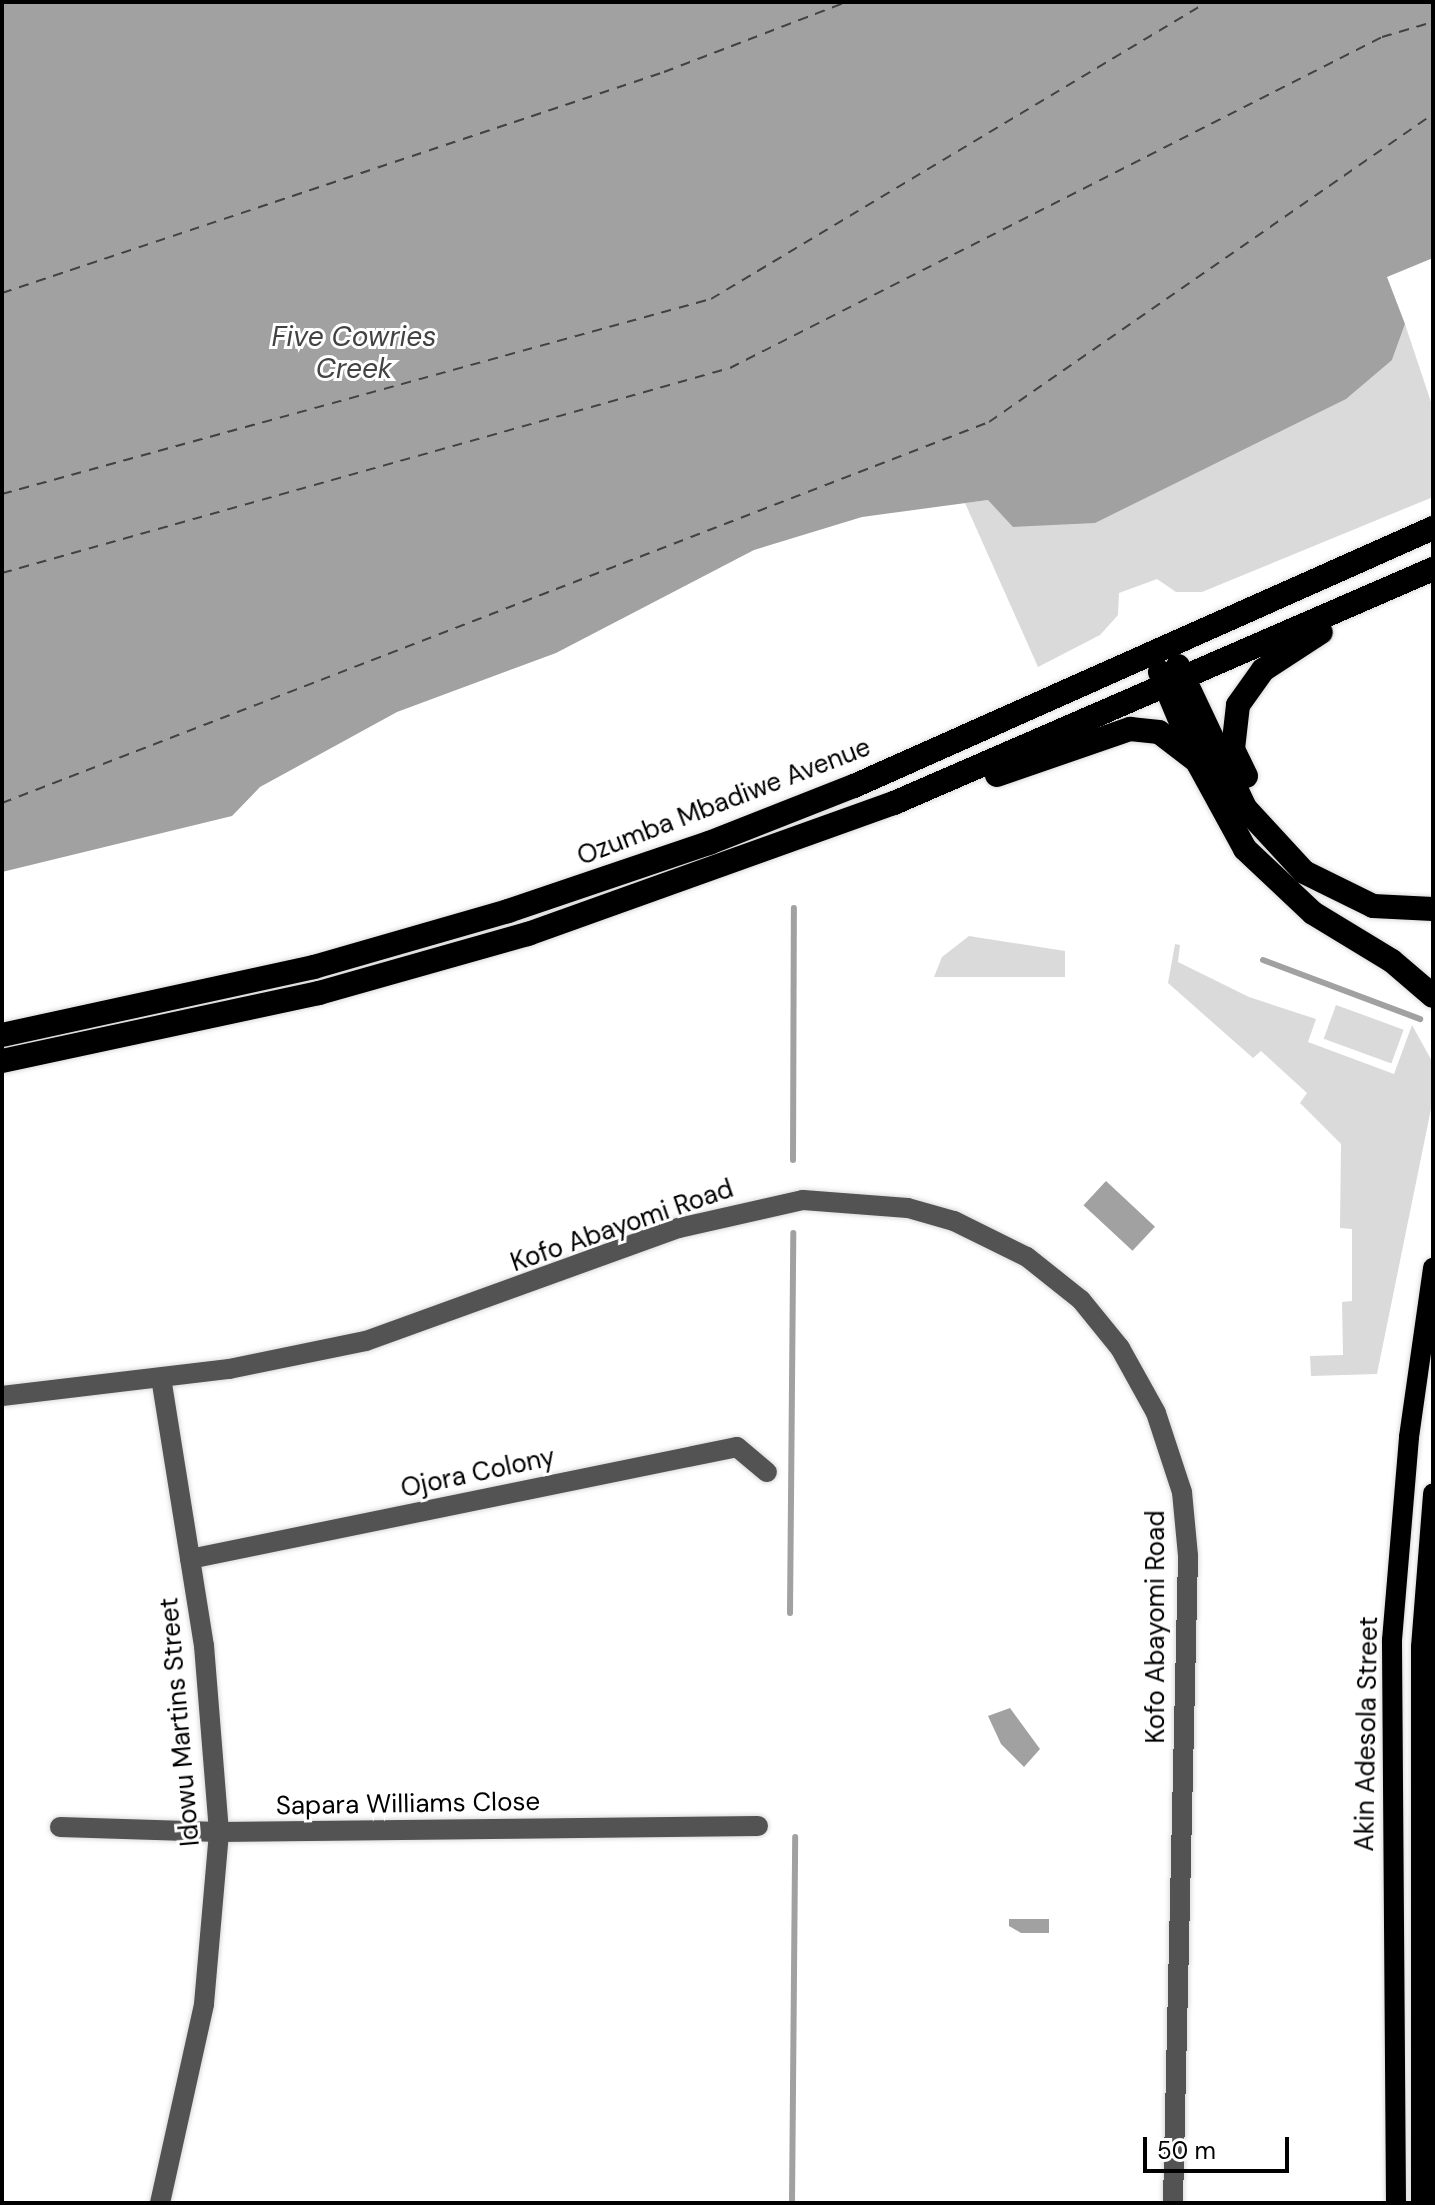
<!DOCTYPE html>
<html>
<head>
<meta charset="utf-8">
<style>
  body { margin:0 }
  #map { position:relative; width:1435px; height:2205px; overflow:hidden; background:#fff; font-family:"DM Sans",sans-serif }
  div>[style] { position:absolute }
  .green>* { inset:0; background:#dadada; transform-origin:0 0 }
  .water>* { inset:0; background:#a1a1a1; transform-origin:0 0 }
  .stream>* { height:6px; margin:-3px; padding:0 3px; transform-origin:3px; border-radius:3px; background:#a1a1a1 }
  .ferry>* { height:2px; margin-top:-1px; transform-origin:0; background:repeating-linear-gradient(90deg,#424242 0 10px,transparent 0 18px) }
  .roads { filter:drop-shadow(0 0 2px #dbdbdb) drop-shadow(0 0 2px #dbdbdb) }
  .minor>* { height:20px; margin:-10px; padding:0 10px; transform-origin:10px; border-radius:10px; background:#535353 }
  .major>* { height:20px; margin:-10px; padding:0 10px; transform-origin:10px; border-radius:10px; background:#000 }
  .highway>* { height:24px; margin:-12px; padding:0 12px; transform-origin:12px; border-radius:12px; background:#000 }
  span { translate:-50% -50%; white-space:nowrap; text-align:center; line-height:1.15; -webkit-text-stroke:6px #fff; paint-order:stroke }
  .street-label { font-size:26px; color:#000 }
  .water-label { font-size:28px; color:#424242; font-style:italic }
  .frame { position:absolute; inset:0; border:4px solid #000; pointer-events:none }
  .scale { position:absolute; left:1143px; top:2137px; width:146px; height:36px; box-sizing:border-box; border:4px solid #000; border-top:0; padding-left:10px; font-size:24px; line-height:28px; white-space:nowrap; color:#000; -webkit-text-stroke:6px #fff; paint-order:stroke }
</style>
</head>
<body>
<div id="map">
  <div class="green">
    <i style="clip-path:polygon(1405px 324px,1433px 408px,1433px 497px,1202px 592px,1176px 592px,1157px 579px,1119px 593px,1118px 615px,1100px 635px,1038px 667px,965px 503px,988px 500px,1392px 360px)"></i>
    <i style="clip-path:polygon(969px 936px,1065px 951px,1065px 977px,934px 977px,942px 957px)"></i>
    <i style="clip-path:polygon(1175px 944px,1180px 945px,1178px 962px,1249px 997px,1316px 1019px,1308px 1042px,1394px 1074px,1412px 1025px,1433px 1063px,1433px 1099px,1377px 1374px,1311px 1376px,1310px 1356px,1343px 1355px,1342px 1302px,1352px 1301px,1352px 1229px,1340px 1228px,1341px 1144px,1300px 1103px,1307px 1093px,1261px 1051px,1253px 1058px,1168px 983px)"></i>
    <i style="left:1336px;top:1005px;width:72px;height:36px;rotate:20deg"></i>
  </div>
  <div class="water">
    <i style="clip-path:polygon(2px 2px,1433px 2px,1433px 258px,1387px 277px,1405px 324px,1392px 360px,1346px 399px,1095px 523px,1013px 527px,988px 500px,862px 517px,754px 550px,556px 653px,397px 712px,260px 787px,232px 816px,2px 872px)"></i>
    <i style="left:1106px;top:1181px;width:67px;height:33px;rotate:43deg"></i>
    <i style="clip-path:polygon(1010px 1708px,1040px 1749px,1024px 1767px,1001px 1744px,988px 1716px)"></i>
    <i style="clip-path:polygon(1009px 1919px,1049px 1919px,1049px 1933px,1021px 1933px,1009px 1926px)"></i>
  </div>
  <div class="stream">
    <i style="left:1263px;top:960px;width:168px;rotate:20.6deg"></i>
    <i style="left:793px;top:1160px;width:252px;rotate:-89.8deg"></i>
    <i style="left:790px;top:1613px;width:380px;rotate:-89.5deg"></i>
    <i style="left:792px;top:2203px;width:366px;rotate:-89.5deg"></i>
  </div>
  <div class="ferry">
    <i style="left:2px;top:293px;width:698px;rotate:-18.46deg"></i>
    <i style="left:664px;top:72px;width:195px;rotate:-21deg"></i>
    <i style="left:2px;top:494px;width:735px;rotate:-15.38deg"></i>
    <i style="left:711px;top:299px;width:578px;rotate:-30.91deg"></i>
    <i style="left:2px;top:573px;width:756px;rotate:-15.73deg"></i>
    <i style="left:730px;top:368px;width:731px;rotate:-26.92deg"></i>
    <i style="left:1382px;top:37px;width:53px;rotate:-16.4deg"></i>
    <i style="left:2px;top:803px;width:1058px;rotate:-21.11deg"></i>
    <i style="left:989px;top:422px;width:540px;rotate:-34.75deg"></i>
  </div>
  <div class="roads">
    <div class="minor">
      <i style="left:2px;top:1396px;width:229px;rotate:-6.8deg"></i>
      <i style="left:229px;top:1369px;width:140px;rotate:-11.6deg"></i>
      <i style="left:366px;top:1341px;width:333px;rotate:-19.9deg"></i>
      <i style="left:679px;top:1228px;width:127px;rotate:-12.7deg"></i>
      <i style="left:803px;top:1200px;width:105px;rotate:4.4deg"></i>
      <i style="left:908px;top:1208px;width:48px;rotate:15.8deg"></i>
      <i style="left:954px;top:1221px;width:81px;rotate:26.3deg"></i>
      <i style="left:1027px;top:1257px;width:69px;rotate:38.5deg"></i>
      <i style="left:1081px;top:1300px;width:62px;rotate:50.9deg"></i>
      <i style="left:1120px;top:1348px;width:74px;rotate:61deg"></i>
      <i style="left:1156px;top:1413px;width:83px;rotate:71.8deg"></i>
      <i style="left:1182px;top:1492px;width:64px;rotate:84.6deg"></i>
      <i style="left:1188px;top:1556px;width:647px;rotate:91.33deg"></i>
      <i style="left:190px;top:1559px;width:558px;rotate:-11.57deg"></i>
      <i style="left:737px;top:1447px;width:39px;rotate:40deg"></i>
      <i style="left:60px;top:1827px;width:159px;rotate:1.8deg"></i>
      <i style="left:219px;top:1832px;width:539px;rotate:-0.64deg"></i>
      <i style="left:160px;top:2203px;width:204px;rotate:-77.5deg"></i>
      <i style="left:204px;top:2004px;width:173px;rotate:-85deg"></i>
      <i style="left:219px;top:1832px;width:187px;rotate:-94.6deg"></i>
      <i style="left:204px;top:1646px;width:271px;rotate:-99.1deg"></i>
    </div>
    <div class="major">
      <i style="left:1396px;top:2203px;width:563px;rotate:-90.41deg"></i>
      <i style="left:1392px;top:1640px;width:204px;rotate:-85.2deg"></i>
      <i style="left:1409px;top:1437px;width:171px;rotate:-81.9deg"></i>
      <i style="left:1421px;top:2203px;width:556px;rotate:-90deg"></i>
      <i style="left:1421px;top:1647px;width:154px;rotate:-85.5deg"></i>
    </div>
    <div class="highway">
      <i style="left:1178px;top:666px;width:157px;rotate:64.7deg"></i>
      <i style="left:1245px;top:808px;width:87px;rotate:47.3deg"></i>
      <i style="left:1304px;top:872px;width:77px;rotate:26.2deg"></i>
      <i style="left:1373px;top:906px;width:60px;rotate:2.9deg"></i>
      <i style="left:1160px;top:672px;width:99px;rotate:67.3deg"></i>
      <i style="left:1198px;top:763px;width:98px;rotate:61.3deg"></i>
      <i style="left:1245px;top:849px;width:93px;rotate:43.3deg"></i>
      <i style="left:1313px;top:913px;width:92px;rotate:31.3deg"></i>
      <i style="left:1392px;top:961px;width:54px;rotate:40.5deg"></i>
      <i style="left:997px;top:775px;width:141px;rotate:-19.1deg"></i>
      <i style="left:1130px;top:729px;width:29px;rotate:6deg"></i>
      <i style="left:1159px;top:732px;width:44px;rotate:37.6deg"></i>
      <i style="left:1246px;top:776px;width:30px;rotate:-116deg"></i>
      <i style="left:1233px;top:749px;width:44px;rotate:-83.5deg"></i>
      <i style="left:1238px;top:705px;width:43px;rotate:-54.5deg"></i>
      <i style="left:1263px;top:670px;width:69px;rotate:-33.2deg"></i>
      <i style="left:2px;top:1035px;width:319px;rotate:-12.3deg"></i>
      <i style="left:314px;top:967px;width:202px;rotate:-16.1deg"></i>
      <i style="left:508px;top:911px;width:212px;rotate:-18.7deg"></i>
      <i style="left:709px;top:843px;width:156px;rotate:-21.5deg"></i>
      <i style="left:854px;top:786px;width:634px;rotate:-24.02deg"></i>
      <i style="left:2px;top:1061px;width:324px;rotate:-12.1deg"></i>
      <i style="left:319px;top:993px;width:217px;rotate:-15.8deg"></i>
      <i style="left:528px;top:934px;width:389px;rotate:-19.7deg"></i>
      <i style="left:894px;top:803px;width:588px;rotate:-23.47deg"></i>
    </div>
  </div>
  <div class="street-label">
    <span style="left:724px;top:802px;rotate:-21deg">Ozumba Mbadiwe Avenue</span>
    <span style="left:622px;top:1226px;rotate:-19deg">Kofo Abayomi Road</span>
    <span style="left:478px;top:1473px;rotate:-12deg">Ojora Colony</span>
    <span style="left:1156px;top:1627px;rotate:-90deg">Kofo Abayomi Road</span>
    <span style="left:180px;top:1722px;rotate:-95deg">Idowu Martins Street</span>
    <span style="left:1367px;top:1734px;rotate:-89deg">Akin Adesola Street</span>
    <span style="left:408px;top:1804px;rotate:-1deg">Sapara Williams Close</span>
  </div>
  <div class="water-label">
    <span style="left:354px;top:353px">Five Cowries<br>Creek</span>
  </div>
  <div class="frame"></div>
  <div class="scale">50 m</div>
</div>
</body>
</html>
